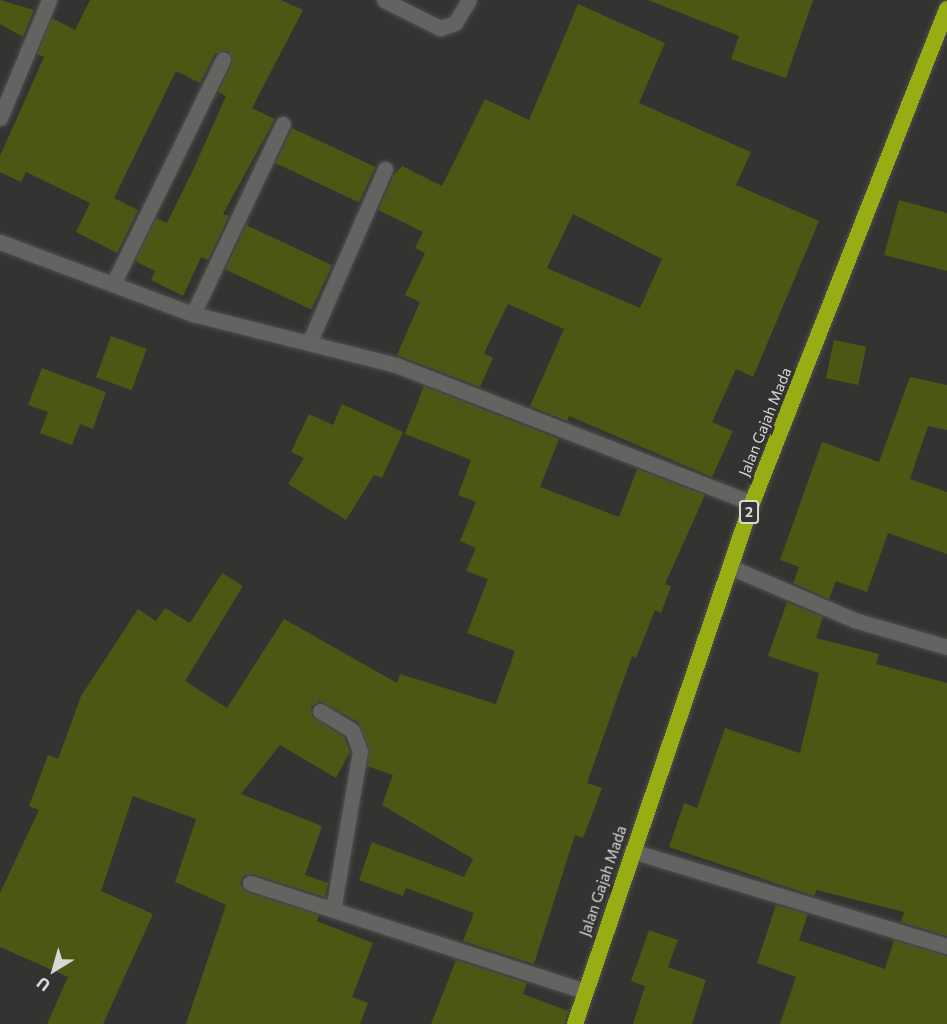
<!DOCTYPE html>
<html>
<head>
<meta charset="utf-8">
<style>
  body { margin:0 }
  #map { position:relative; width:947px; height:1024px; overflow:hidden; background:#333331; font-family:Commissioner,sans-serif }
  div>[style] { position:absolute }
  .building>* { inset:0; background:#4c5714; transform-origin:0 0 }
  .roads { filter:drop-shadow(0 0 2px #4f504e) drop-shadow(0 0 2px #4f504e) }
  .minor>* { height:15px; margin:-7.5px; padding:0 7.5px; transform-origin:7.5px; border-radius:7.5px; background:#636461 }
  .trunk>* { height:16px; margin:-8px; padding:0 8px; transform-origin:8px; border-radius:8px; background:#98ac14 }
  span { translate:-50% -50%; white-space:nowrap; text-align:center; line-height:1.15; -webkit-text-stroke:6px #333331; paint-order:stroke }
  .shield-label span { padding:2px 4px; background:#333331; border:2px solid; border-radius:4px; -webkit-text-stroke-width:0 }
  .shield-label { font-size:14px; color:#d8d9d7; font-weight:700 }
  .street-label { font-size:15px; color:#d8d9d7 }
  .north { position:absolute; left:24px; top:940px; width:60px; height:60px; -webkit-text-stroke:4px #333331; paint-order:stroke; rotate:217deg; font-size:16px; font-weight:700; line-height:24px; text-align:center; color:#d8d9d7 }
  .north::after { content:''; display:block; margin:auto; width:21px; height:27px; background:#d8d9d7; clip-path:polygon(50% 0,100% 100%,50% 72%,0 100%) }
</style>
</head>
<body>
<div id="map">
  <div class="building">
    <i style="clip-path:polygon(0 0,34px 10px,23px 37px,0 24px)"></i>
    <i style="clip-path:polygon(90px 0,281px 0,303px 10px,252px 108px,275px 119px,223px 214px,229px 216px,208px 260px,201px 257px,183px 296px,151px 280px,155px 271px,135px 261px,156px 218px,167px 223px,193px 170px,226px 96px,218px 92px,232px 63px,228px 51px,215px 54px,200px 83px,176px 71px,114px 198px,138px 210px,117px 253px,76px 232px,90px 203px,26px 172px,21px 182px,0 172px,0 156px,44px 57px,37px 54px,52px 18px,75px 30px)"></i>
    <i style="clip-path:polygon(648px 0,813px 0,786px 78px,731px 59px,739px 36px)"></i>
    <i style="clip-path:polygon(evenodd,578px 4px,665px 43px,639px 103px,751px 152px,736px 185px,819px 221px,753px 377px,736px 369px,712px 422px,733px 431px,712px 477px,569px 416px,567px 421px,530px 406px,564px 329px,508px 304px,484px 353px,493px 358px,480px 387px,397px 355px,420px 302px,405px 295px,425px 253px,415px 248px,423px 232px,378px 210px,393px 176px,402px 166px,442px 186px,485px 99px,529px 120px,578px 4px,573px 214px,662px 259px,640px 308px,547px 268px,573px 214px)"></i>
    <i style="left:292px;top:128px;width:92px;height:39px;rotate:25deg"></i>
    <i style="clip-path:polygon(899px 200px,947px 213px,947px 271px,884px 255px)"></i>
    <i style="left:246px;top:225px;width:95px;height:49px;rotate:25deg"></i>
    <i style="left:111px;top:336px;width:38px;height:44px;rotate:20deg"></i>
    <i style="left:834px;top:340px;width:33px;height:39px;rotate:12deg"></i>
    <i style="clip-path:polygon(42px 368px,106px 392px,93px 429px,80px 424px,72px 445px,40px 433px,48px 412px,28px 405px)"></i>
    <i style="clip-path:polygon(910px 377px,947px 385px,947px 430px,928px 426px,910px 479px,947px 492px,947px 554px,888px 533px,867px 592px,836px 581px,829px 599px,793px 583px,799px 567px,780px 560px,822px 442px,879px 462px)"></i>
    <i style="clip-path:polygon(424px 386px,559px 439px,540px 487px,619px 517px,637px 469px,705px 495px,665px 584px,671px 586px,661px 613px,655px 610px,636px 658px,632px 656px,587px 783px,602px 788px,583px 838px,575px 835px,534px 964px,463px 941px,474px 913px,406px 888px,403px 896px,359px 880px,372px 842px,464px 877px,473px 859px,382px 805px,393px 775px,367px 766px,369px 748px,358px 722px,320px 701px,311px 707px,312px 716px,344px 737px,350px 752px,336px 778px,280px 745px,241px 794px,322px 826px,305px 875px,328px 883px,325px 897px,252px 874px,243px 876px,240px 884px,247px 892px,319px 915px,317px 921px,373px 943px,352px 997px,368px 1003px,360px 1024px,186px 1024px,226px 905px,175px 882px,196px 819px,133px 796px,101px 891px,153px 914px,103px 1024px,47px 1024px,68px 977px,0 947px,0 893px,39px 810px,29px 806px,48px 755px,58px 759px,81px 696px,138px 609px,156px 621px,165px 608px,190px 623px,222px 573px,243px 586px,185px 681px,227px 708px,284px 619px,397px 683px,400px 674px,496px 704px,515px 651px,467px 633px,488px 579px,466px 571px,476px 548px,460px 541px,476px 502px,458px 495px,471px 460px,405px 434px)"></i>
    <i style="clip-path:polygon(342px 404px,403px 432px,382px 478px,374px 475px,346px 520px,288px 484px,304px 458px,291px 452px,309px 414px,333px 425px)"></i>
    <i style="clip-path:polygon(787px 602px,823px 617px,816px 638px,879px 654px,876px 664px,947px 683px,947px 936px,901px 922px,904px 912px,817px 890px,814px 896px,669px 847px,684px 803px,697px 808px,725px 728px,800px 753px,819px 673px,768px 656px)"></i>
    <i style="clip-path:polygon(776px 905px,808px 914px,799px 940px,885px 969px,894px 940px,947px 956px,947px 1024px,780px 1024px,796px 977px,757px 963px)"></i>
    <i style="clip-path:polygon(649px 930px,678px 940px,668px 967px,706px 980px,692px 1024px,633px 1024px,645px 986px,631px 981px)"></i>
    <i style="clip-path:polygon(456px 960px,527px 983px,523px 994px,568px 1011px,565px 1024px,431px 1024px)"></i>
  </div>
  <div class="roads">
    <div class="minor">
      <i style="left:384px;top:0;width:63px;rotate:26.6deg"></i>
      <i style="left:440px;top:28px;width:16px;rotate:-18deg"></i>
      <i style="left:455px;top:23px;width:27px;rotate:-59deg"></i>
      <i style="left:0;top:118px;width:128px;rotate:-67.4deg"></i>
      <i style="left:0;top:242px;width:206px;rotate:20.5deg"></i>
      <i style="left:193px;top:314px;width:209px;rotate:14.1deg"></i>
      <i style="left:396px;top:365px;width:382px;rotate:21.2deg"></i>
      <i style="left:113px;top:284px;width:250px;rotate:-63.9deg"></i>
      <i style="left:193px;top:314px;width:210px;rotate:-64.7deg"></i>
      <i style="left:309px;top:343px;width:190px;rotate:-66.4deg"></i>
      <i style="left:730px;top:567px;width:135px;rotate:23.1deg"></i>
      <i style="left:854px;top:620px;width:97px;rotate:16.2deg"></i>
      <i style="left:320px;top:711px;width:37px;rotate:31deg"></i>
      <i style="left:352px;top:730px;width:22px;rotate:69deg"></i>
      <i style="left:360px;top:751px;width:161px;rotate:99.6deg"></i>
      <i style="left:632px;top:851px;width:329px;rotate:16.8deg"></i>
      <i style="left:250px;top:883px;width:352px;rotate:17.9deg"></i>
    </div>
    <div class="trunk">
      <i style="left:575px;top:1024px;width:550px;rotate:-71.24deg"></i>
      <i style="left:752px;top:503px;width:531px;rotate:-68.46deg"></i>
    </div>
  </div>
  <div class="shield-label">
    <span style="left:749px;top:512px">2</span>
  </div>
  <div class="street-label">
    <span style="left:765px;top:422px;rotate:-68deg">Jalan Gajah Mada</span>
    <span style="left:603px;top:881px;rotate:-71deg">Jalan Gajah Mada</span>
  </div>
  <div class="north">U</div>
</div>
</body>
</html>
